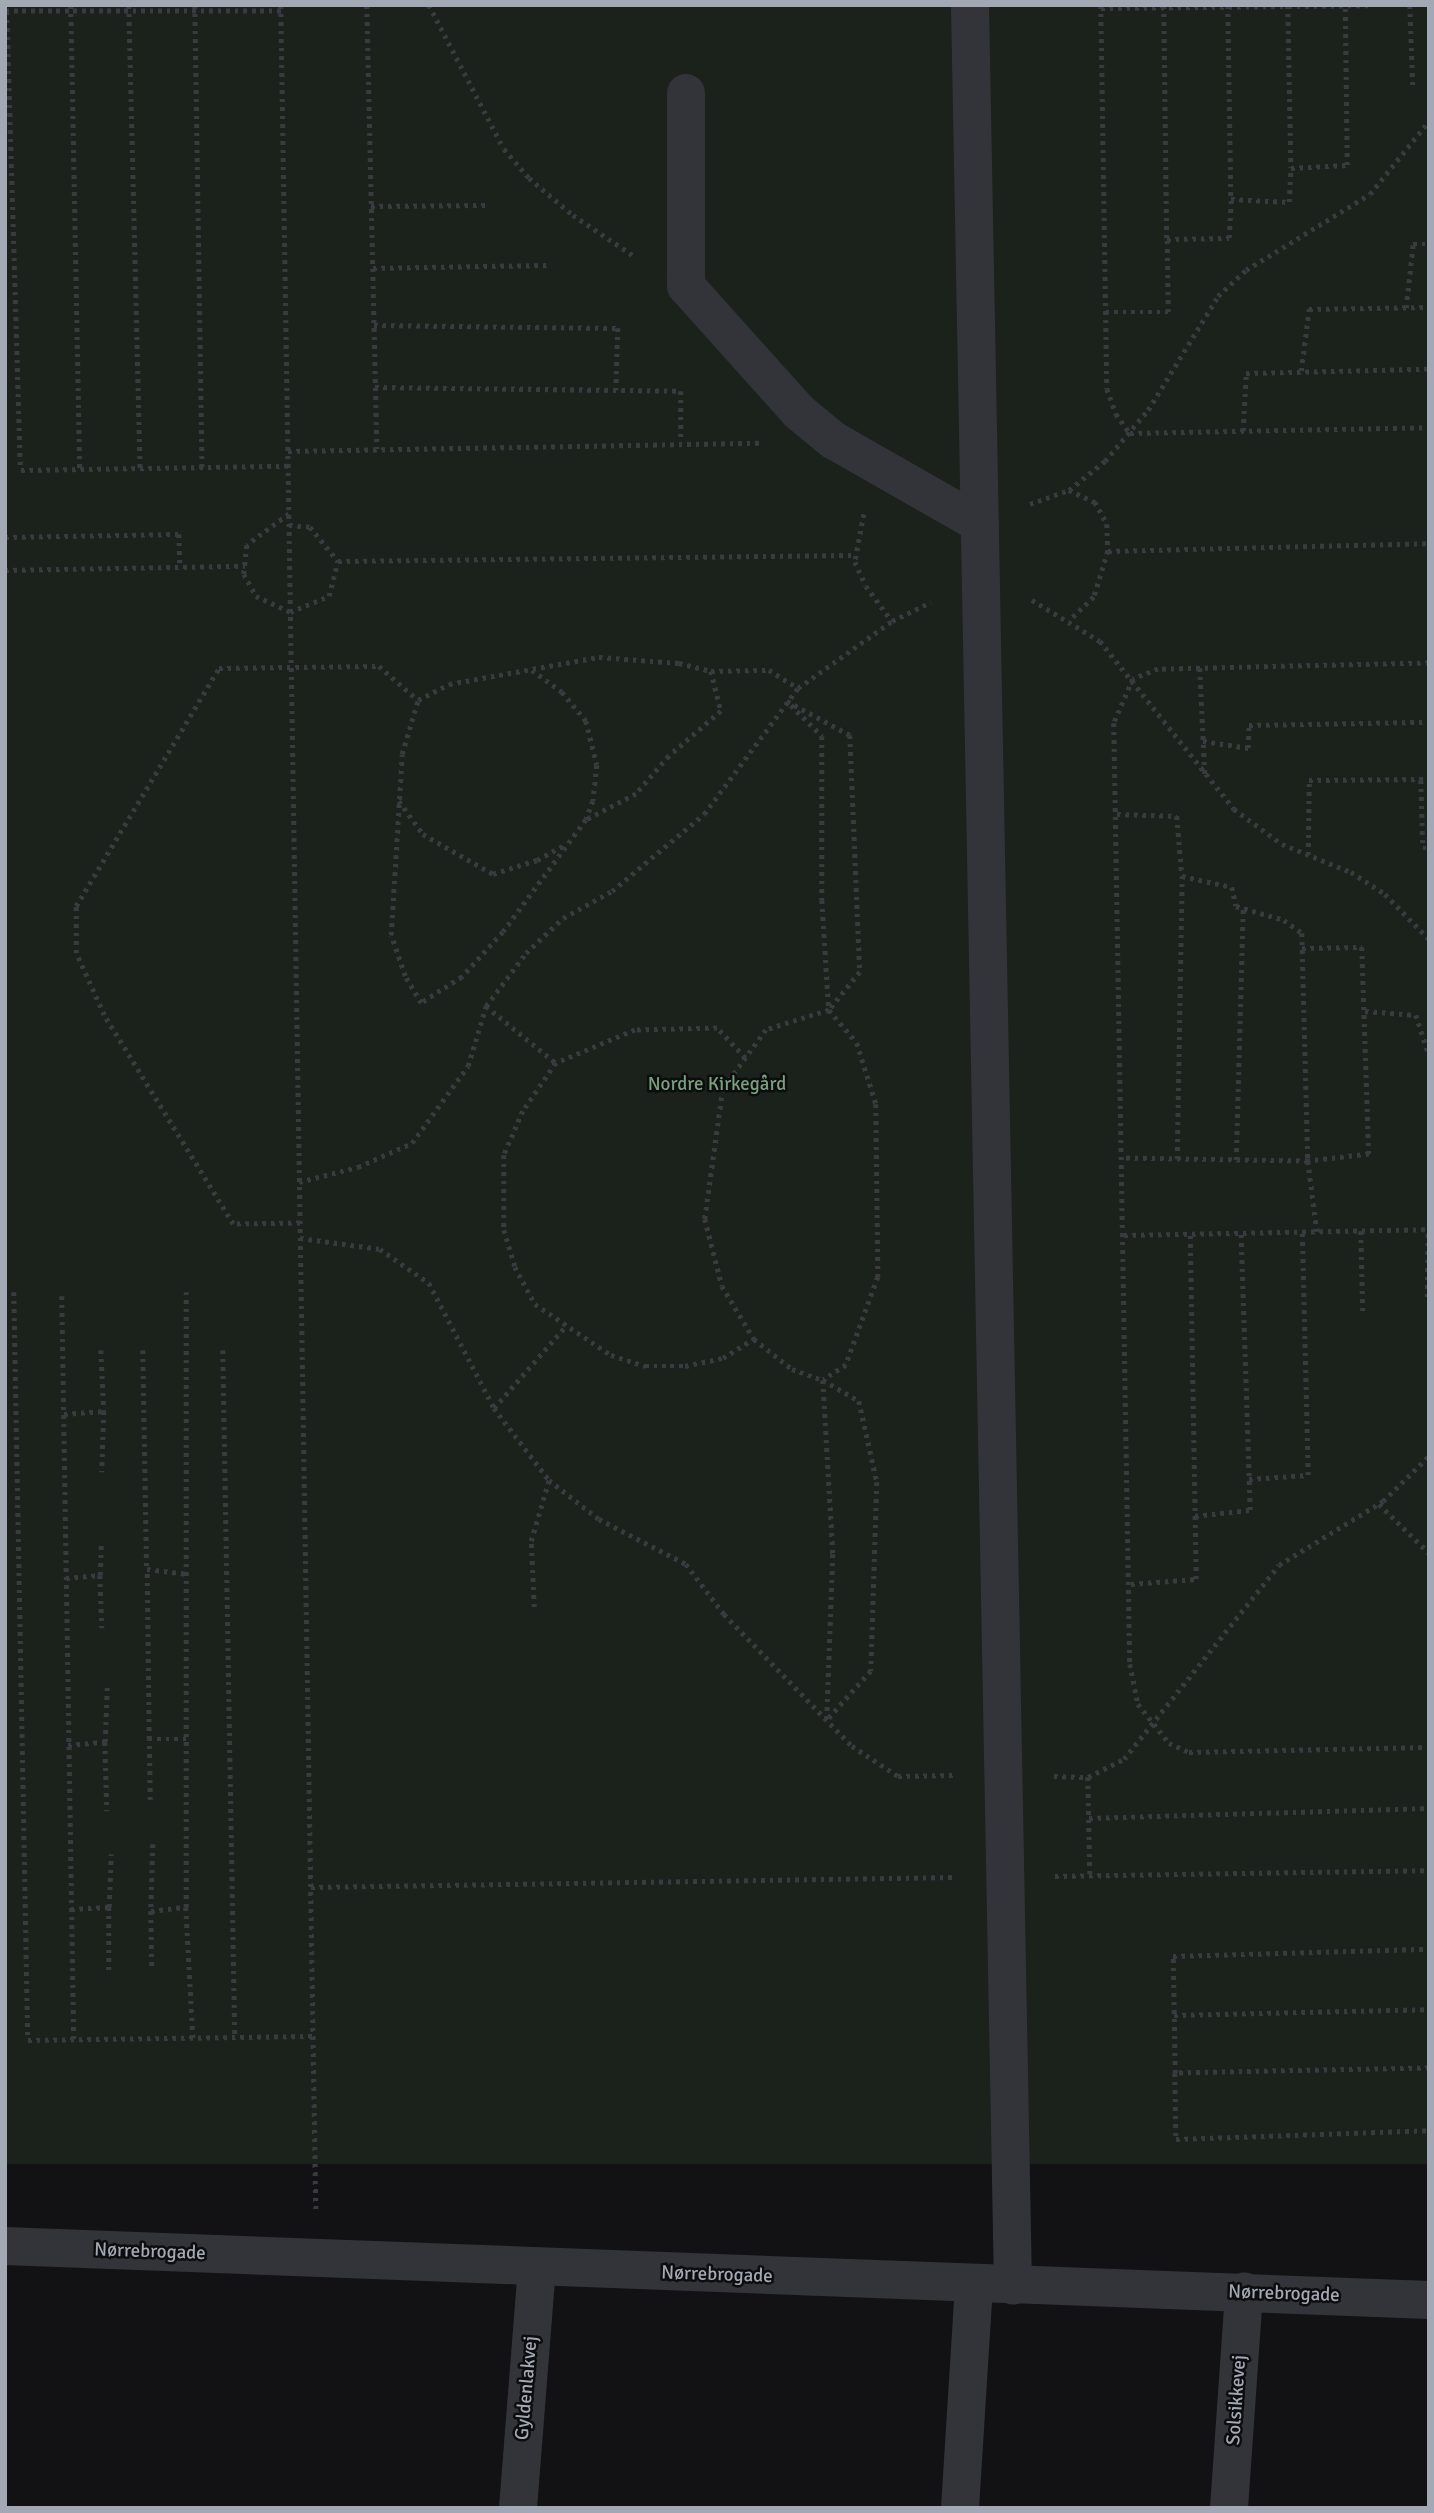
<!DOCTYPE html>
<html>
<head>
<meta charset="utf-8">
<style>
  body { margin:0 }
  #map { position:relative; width:1434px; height:2513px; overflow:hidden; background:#121214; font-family:Signika,sans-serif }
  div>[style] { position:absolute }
  .green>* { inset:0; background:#1a221b; transform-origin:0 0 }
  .path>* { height:4.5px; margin-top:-2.25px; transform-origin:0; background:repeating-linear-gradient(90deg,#393b40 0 3.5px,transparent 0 8.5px) }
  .minor>* { height:38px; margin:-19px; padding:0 19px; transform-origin:19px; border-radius:19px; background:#333439 }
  span { translate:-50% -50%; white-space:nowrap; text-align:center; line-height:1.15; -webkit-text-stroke:5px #0d0d0f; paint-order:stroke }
  .park-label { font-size:19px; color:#79a17d }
  .street-label { font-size:19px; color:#a3a8b5 }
  .frame { position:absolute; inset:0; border:7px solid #a3a8b5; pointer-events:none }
</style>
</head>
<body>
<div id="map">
  <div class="green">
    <i style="left:5px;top:5px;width:1424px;height:2159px"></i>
  </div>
  <div class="path">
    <i style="left:71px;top:5px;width:464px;rotate:88.9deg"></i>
    <i style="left:129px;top:5px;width:463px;rotate:88.6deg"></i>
    <i style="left:195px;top:5px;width:462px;rotate:89.1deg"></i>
    <i style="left:281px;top:5px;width:2204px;rotate:89.09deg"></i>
    <i style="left:367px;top:5px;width:444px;rotate:88.7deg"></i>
    <i style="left:429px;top:5px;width:162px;rotate:62.5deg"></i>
    <i style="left:504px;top:149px;width:38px;rotate:49deg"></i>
    <i style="left:529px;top:178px;width:57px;rotate:40.1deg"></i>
    <i style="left:573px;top:215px;width:73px;rotate:33.9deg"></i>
    <i style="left:1101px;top:5px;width:384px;rotate:89.1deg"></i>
    <i style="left:1107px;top:389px;width:27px;rotate:70deg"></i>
    <i style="left:1116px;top:414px;width:24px;rotate:54deg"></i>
    <i style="left:1130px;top:433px;width:299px;rotate:-1.1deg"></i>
    <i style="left:1164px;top:5px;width:234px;rotate:89.3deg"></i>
    <i style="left:1228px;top:5px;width:194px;rotate:89.1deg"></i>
    <i style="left:1288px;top:5px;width:163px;rotate:88.9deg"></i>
    <i style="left:1410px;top:5px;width:80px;rotate:87.9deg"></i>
    <i style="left:1101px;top:8px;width:271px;rotate:-0.6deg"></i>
    <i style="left:281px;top:11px;width:274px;rotate:180deg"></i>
    <i style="left:7px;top:11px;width:459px;rotate:88.3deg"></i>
    <i style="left:21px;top:470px;width:268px;rotate:-0.9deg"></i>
    <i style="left:371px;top:206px;width:115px;rotate:-0.5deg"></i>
    <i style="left:373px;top:268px;width:176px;rotate:-1deg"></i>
    <i style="left:1406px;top:308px;width:64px;rotate:-83.8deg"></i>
    <i style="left:1413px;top:244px;width:16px"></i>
    <i style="left:1106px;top:312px;width:62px"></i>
    <i style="left:1168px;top:312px;width:73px;rotate:-90.8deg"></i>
    <i style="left:1167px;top:239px;width:62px;rotate:-0.9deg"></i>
    <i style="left:1229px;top:238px;width:39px;rotate:-87deg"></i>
    <i style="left:1231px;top:199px;width:58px;rotate:3deg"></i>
    <i style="left:1289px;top:202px;width:34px;rotate:-87deg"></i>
    <i style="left:1291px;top:168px;width:56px;rotate:-3.1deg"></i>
    <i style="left:1347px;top:165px;width:160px;rotate:-90.7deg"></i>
    <i style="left:374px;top:325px;width:244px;rotate:0.7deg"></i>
    <i style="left:618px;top:328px;width:62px;rotate:91.8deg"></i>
    <i style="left:1301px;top:371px;width:63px;rotate:-82.6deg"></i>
    <i style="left:1309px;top:309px;width:120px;rotate:-1deg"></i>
    <i style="left:375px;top:387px;width:306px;rotate:0.7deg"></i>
    <i style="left:681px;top:391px;width:51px;rotate:90deg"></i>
    <i style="left:1243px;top:431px;width:58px;rotate:-87deg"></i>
    <i style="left:1246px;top:373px;width:183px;rotate:-1.3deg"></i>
    <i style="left:288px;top:451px;width:471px;rotate:-1deg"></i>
    <i style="left:1069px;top:490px;width:29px;rotate:25deg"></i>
    <i style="left:1095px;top:502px;width:25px;rotate:61deg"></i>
    <i style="left:1107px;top:524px;width:27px;rotate:88deg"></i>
    <i style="left:1108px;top:551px;width:48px;rotate:106.9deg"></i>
    <i style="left:1094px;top:597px;width:33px;rotate:136deg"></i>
    <i style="left:1030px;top:504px;width:41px;rotate:-19.7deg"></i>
    <i style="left:1069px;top:490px;width:46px;rotate:-38.9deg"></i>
    <i style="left:1105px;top:461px;width:67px;rotate:-49.9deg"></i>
    <i style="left:1148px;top:410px;width:134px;rotate:-58.4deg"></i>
    <i style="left:1218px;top:296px;width:38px;rotate:-43deg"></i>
    <i style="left:1246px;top:270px;width:145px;rotate:-31.5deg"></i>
    <i style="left:1370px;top:194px;width:94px;rotate:-51.1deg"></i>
    <i style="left:289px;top:514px;width:52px;rotate:143.6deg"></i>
    <i style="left:247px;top:545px;width:29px;rotate:96deg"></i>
    <i style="left:244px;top:574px;width:25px;rotate:61deg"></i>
    <i style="left:256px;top:596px;width:38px;rotate:25deg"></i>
    <i style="left:290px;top:612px;width:42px;rotate:-22.3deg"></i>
    <i style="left:329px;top:596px;width:36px;rotate:-76deg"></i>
    <i style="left:864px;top:514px;width:49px;rotate:100.6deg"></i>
    <i style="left:855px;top:562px;width:26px;rotate:65deg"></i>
    <i style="left:866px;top:586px;width:44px;rotate:53.4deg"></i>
    <i style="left:289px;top:525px;width:21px;rotate:5deg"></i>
    <i style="left:310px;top:527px;width:44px;rotate:50.5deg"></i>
    <i style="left:5px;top:537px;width:174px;rotate:-1deg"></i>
    <i style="left:179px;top:534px;width:33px;rotate:88deg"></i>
    <i style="left:1108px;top:551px;width:321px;rotate:-1.4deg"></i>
    <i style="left:338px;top:561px;width:518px;rotate:-0.66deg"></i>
    <i style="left:5px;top:570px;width:240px;rotate:-1deg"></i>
    <i style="left:1032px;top:600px;width:79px;rotate:31.1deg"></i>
    <i style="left:1100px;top:641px;width:215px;rotate:51.4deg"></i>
    <i style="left:1234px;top:809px;width:59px;rotate:36.1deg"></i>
    <i style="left:1282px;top:844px;width:74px;rotate:22.1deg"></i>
    <i style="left:1351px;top:872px;width:40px;rotate:32.9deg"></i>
    <i style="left:1385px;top:894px;width:63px;rotate:45.6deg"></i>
    <i style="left:1429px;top:663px;width:271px;rotate:178.7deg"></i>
    <i style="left:1158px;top:669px;width:27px;rotate:158deg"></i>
    <i style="left:1133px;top:679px;width:48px;rotate:113.4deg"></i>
    <i style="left:1114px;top:723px;width:941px;rotate:89.03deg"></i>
    <i style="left:1130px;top:1664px;width:41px;rotate:78.7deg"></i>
    <i style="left:1138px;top:1704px;width:50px;rotate:51.5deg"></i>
    <i style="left:1169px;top:1743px;width:22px;rotate:24deg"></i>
    <i style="left:1189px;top:1752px;width:240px;rotate:-1.2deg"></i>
    <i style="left:1200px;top:668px;width:107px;rotate:87.3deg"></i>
    <i style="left:532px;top:670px;width:37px;rotate:36deg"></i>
    <i style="left:562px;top:692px;width:38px;rotate:50deg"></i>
    <i style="left:586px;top:721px;width:45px;rotate:76deg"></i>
    <i style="left:597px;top:765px;width:36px;rotate:96deg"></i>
    <i style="left:593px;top:801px;width:20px;rotate:110deg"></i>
    <i style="left:711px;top:671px;width:41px;rotate:76deg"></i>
    <i style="left:721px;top:711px;width:69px;rotate:139.1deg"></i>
    <i style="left:669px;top:756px;width:50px;rotate:131deg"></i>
    <i style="left:636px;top:794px;width:56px;rotate:152.5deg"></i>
    <i style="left:586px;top:820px;width:139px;rotate:126.5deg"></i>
    <i style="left:503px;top:932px;width:61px;rotate:132.3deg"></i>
    <i style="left:462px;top:977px;width:49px;rotate:147.6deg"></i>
    <i style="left:421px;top:1003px;width:31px;rotate:-121deg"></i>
    <i style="left:405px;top:976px;width:43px;rotate:-108.9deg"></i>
    <i style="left:391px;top:935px;width:181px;rotate:-86.5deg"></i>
    <i style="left:402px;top:754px;width:56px;rotate:-73.5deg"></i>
    <i style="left:418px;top:700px;width:35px;rotate:-27deg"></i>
    <i style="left:449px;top:684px;width:152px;rotate:-10.2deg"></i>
    <i style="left:599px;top:657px;width:80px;rotate:4.3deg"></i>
    <i style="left:679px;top:663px;width:33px;rotate:14deg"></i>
    <i style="left:711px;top:671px;width:58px;rotate:-1deg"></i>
    <i style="left:769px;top:670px;width:34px;rotate:32deg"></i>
    <i style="left:787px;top:701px;width:72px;rotate:28.4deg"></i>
    <i style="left:850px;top:735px;width:237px;rotate:87.6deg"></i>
    <i style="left:860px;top:972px;width:49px;rotate:129.2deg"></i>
    <i style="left:829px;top:1010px;width:66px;rotate:162.4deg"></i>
    <i style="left:766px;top:1030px;width:73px;rotate:126.1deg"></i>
    <i style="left:723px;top:1089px;width:131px;rotate:97.9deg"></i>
    <i style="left:705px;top:1219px;width:69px;rotate:75.8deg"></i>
    <i style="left:722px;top:1286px;width:62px;rotate:58.9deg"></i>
    <i style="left:754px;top:1339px;width:48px;rotate:38.3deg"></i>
    <i style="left:792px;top:1369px;width:33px;rotate:20deg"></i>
    <i style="left:823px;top:1380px;width:42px;rotate:30.3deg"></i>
    <i style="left:859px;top:1401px;width:83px;rotate:77.5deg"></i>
    <i style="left:877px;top:1482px;width:189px;rotate:91.8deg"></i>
    <i style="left:871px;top:1671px;width:66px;rotate:131.9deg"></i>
    <i style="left:791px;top:705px;width:44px;rotate:45deg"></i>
    <i style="left:822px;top:736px;width:164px;rotate:90deg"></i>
    <i style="left:822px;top:900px;width:110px;rotate:86.4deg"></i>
    <i style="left:829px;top:1010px;width:43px;rotate:49.7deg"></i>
    <i style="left:857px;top:1043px;width:64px;rotate:72.7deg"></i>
    <i style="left:876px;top:1104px;width:173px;rotate:89.3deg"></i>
    <i style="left:878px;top:1277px;width:94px;rotate:110deg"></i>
    <i style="left:846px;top:1365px;width:27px;rotate:147deg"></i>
    <i style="left:823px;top:1380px;width:174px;rotate:86.7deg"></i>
    <i style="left:833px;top:1554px;width:165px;rotate:92.1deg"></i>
    <i style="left:1203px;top:741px;width:46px;rotate:8.8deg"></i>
    <i style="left:1248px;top:748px;width:23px;rotate:-88deg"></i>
    <i style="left:1249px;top:725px;width:180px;rotate:-1deg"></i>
    <i style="left:1421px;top:780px;width:68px;rotate:88.3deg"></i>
    <i style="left:1423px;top:848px;width:6px"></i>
    <i style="left:399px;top:801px;width:41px;rotate:54deg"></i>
    <i style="left:423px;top:834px;width:81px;rotate:29.7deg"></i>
    <i style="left:493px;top:874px;width:46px;rotate:-17.7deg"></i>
    <i style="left:537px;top:860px;width:31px;rotate:-29deg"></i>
    <i style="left:1117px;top:814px;width:60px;rotate:1.9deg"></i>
    <i style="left:1177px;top:816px;width:60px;rotate:85.2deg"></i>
    <i style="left:1182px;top:876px;width:51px;rotate:12.4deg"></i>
    <i style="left:1232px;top:887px;width:19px;rotate:78deg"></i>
    <i style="left:1236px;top:906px;width:50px;rotate:16.3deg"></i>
    <i style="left:1284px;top:920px;width:22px;rotate:36deg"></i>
    <i style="left:1302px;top:933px;width:228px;rotate:88.5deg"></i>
    <i style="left:1308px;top:1161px;width:186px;rotate:-179.1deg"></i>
    <i style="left:1308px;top:855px;width:75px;rotate:-89.2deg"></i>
    <i style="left:1309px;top:780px;width:120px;rotate:-0.5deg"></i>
    <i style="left:1302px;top:948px;width:60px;rotate:-1deg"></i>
    <i style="left:1362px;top:947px;width:207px;rotate:88.1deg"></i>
    <i style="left:1369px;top:1154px;width:61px;rotate:173.5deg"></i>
    <i style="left:1308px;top:1161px;width:71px;rotate:82.7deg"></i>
    <i style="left:486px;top:1006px;width:90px;rotate:39.2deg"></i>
    <i style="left:1365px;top:1011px;width:51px;rotate:4.5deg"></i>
    <i style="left:1416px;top:1015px;width:42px;rotate:72deg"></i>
    <i style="left:745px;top:1058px;width:41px;rotate:-133deg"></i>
    <i style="left:717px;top:1028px;width:82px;rotate:178.6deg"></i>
    <i style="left:635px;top:1030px;width:86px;rotate:157.3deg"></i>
    <i style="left:556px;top:1063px;width:58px;rotate:124.5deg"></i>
    <i style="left:523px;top:1111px;width:48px;rotate:113.4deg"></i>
    <i style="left:504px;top:1155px;width:75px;rotate:90deg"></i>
    <i style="left:504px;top:1230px;width:39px;rotate:73deg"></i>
    <i style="left:515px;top:1267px;width:42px;rotate:61.6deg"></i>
    <i style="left:535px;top:1304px;width:92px;rotate:33.9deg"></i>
    <i style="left:611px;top:1355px;width:36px;rotate:18deg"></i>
    <i style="left:645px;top:1366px;width:40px"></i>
    <i style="left:685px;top:1366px;width:39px;rotate:-12deg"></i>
    <i style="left:723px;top:1358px;width:36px;rotate:-32deg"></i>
    <i style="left:1177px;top:1159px;width:283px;rotate:-89deg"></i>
    <i style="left:1236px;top:1160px;width:252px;rotate:-88.4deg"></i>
    <i style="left:299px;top:1182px;width:61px;rotate:-14.3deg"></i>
    <i style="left:358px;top:1167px;width:59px;rotate:-24deg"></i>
    <i style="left:412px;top:1143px;width:95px;rotate:-54deg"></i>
    <i style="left:468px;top:1066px;width:63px;rotate:-73.3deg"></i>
    <i style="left:486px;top:1006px;width:66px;rotate:-53deg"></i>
    <i style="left:526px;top:953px;width:51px;rotate:-43.4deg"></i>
    <i style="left:563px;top:918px;width:56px;rotate:-28.9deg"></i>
    <i style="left:612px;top:891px;width:120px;rotate:-39.9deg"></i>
    <i style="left:704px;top:814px;width:157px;rotate:-53.3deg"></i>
    <i style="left:798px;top:688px;width:115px;rotate:-35.5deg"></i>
    <i style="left:892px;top:621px;width:43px;rotate:-26deg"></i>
    <i style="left:300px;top:1223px;width:67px;rotate:179.1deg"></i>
    <i style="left:233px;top:1224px;width:246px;rotate:-121.7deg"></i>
    <i style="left:104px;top:1015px;width:68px;rotate:-114.3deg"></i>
    <i style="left:76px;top:953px;width:47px;rotate:-90deg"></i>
    <i style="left:76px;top:906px;width:278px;rotate:-59deg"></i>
    <i style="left:219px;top:668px;width:160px;rotate:-0.7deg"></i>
    <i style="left:379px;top:666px;width:52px;rotate:41.1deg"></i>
    <i style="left:1361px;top:1231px;width:84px;rotate:88.6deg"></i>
    <i style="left:1124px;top:1235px;width:305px;rotate:-1.1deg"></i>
    <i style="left:300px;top:1238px;width:81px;rotate:7.8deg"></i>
    <i style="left:380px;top:1249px;width:60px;rotate:34.8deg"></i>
    <i style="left:429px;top:1283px;width:141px;rotate:62.5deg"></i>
    <i style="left:494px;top:1408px;width:91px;rotate:52.6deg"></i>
    <i style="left:549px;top:1480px;width:63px;rotate:38deg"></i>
    <i style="left:599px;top:1519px;width:98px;rotate:27.3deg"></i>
    <i style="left:686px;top:1564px;width:63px;rotate:52.8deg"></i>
    <i style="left:724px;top:1614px;width:184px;rotate:45.9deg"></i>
    <i style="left:852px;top:1746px;width:55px;rotate:33.1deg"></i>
    <i style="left:898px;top:1776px;width:56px;rotate:-1deg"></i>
    <i style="left:14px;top:1292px;width:748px;rotate:88.93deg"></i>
    <i style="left:28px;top:2040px;width:285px;rotate:-0.8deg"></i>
    <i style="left:62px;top:1296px;width:744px;rotate:89.08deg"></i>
    <i style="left:1427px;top:1297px;width:68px;rotate:-89.2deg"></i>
    <i style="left:101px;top:1350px;width:61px;rotate:87.2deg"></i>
    <i style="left:143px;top:1350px;width:219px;rotate:89deg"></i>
    <i style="left:223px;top:1350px;width:687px;rotate:89deg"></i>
    <i style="left:494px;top:1408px;width:108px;rotate:-48.8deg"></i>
    <i style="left:64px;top:1414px;width:40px;rotate:-4.3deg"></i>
    <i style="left:104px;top:1411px;width:61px;rotate:91.9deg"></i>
    <i style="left:1249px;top:1479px;width:59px;rotate:-3.9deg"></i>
    <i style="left:1308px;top:1475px;width:244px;rotate:-91.4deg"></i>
    <i style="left:1379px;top:1504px;width:70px;rotate:44.4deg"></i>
    <i style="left:1195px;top:1516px;width:55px;rotate:-6.2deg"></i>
    <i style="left:1250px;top:1510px;width:277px;rotate:-91.9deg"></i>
    <i style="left:100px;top:1575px;width:34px;rotate:-88deg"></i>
    <i style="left:66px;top:1578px;width:34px;rotate:-5deg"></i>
    <i style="left:100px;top:1575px;width:53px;rotate:87.8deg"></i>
    <i style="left:1131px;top:1584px;width:65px;rotate:-4.4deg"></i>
    <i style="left:1196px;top:1579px;width:345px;rotate:-91deg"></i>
    <i style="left:534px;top:1607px;width:66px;rotate:-92.6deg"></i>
    <i style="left:531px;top:1541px;width:64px;rotate:-73.6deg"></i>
    <i style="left:149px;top:1739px;width:170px;rotate:-90.7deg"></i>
    <i style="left:147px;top:1569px;width:41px;rotate:7deg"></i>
    <i style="left:105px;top:1742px;width:69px;rotate:88.3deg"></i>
    <i style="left:68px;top:1745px;width:37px;rotate:-5deg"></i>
    <i style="left:105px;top:1742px;width:55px;rotate:-87.9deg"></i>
    <i style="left:1054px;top:1776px;width:34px;rotate:2deg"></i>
    <i style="left:1088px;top:1777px;width:40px;rotate:-26.6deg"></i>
    <i style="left:1124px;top:1759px;width:248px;rotate:-51.4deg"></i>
    <i style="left:1279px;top:1565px;width:122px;rotate:-31.6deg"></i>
    <i style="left:1383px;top:1501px;width:64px;rotate:-44.4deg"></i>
    <i style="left:1088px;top:1777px;width:98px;rotate:88.8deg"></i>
    <i style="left:150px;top:1800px;width:61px;rotate:-90.9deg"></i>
    <i style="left:149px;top:1739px;width:40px"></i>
    <i style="left:1089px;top:1818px;width:340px;rotate:-1.7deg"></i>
    <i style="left:153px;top:1844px;width:67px;rotate:91.7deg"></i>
    <i style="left:151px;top:1911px;width:35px;rotate:-7deg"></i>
    <i style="left:186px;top:1907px;width:131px;rotate:86.9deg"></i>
    <i style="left:1055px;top:1876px;width:374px;rotate:-0.9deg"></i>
    <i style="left:311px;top:1887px;width:644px;rotate:-0.89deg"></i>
    <i style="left:109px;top:1907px;width:53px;rotate:-87.8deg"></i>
    <i style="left:186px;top:1907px;width:615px;rotate:-90deg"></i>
    <i style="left:71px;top:1909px;width:38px;rotate:-3deg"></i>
    <i style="left:109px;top:1907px;width:67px;rotate:90deg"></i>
    <i style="left:151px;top:1911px;width:57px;rotate:89deg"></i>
    <i style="left:1174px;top:2015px;width:255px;rotate:-1.3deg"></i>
    <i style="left:1429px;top:2068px;width:254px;rotate:178.9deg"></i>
    <i style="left:1175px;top:2073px;width:66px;rotate:89.1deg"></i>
    <i style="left:1176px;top:2139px;width:253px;rotate:-2deg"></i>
    <i style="left:1175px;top:2073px;width:117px;rotate:-91deg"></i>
    <i style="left:1173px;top:1956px;width:256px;rotate:-1.6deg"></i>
  </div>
  <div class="minor">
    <i style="left:970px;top:5px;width:2281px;rotate:88.92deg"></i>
    <i style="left:686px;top:93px;width:193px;rotate:90deg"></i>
    <i style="left:686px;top:286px;width:169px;rotate:48.1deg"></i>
    <i style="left:799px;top:412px;width:44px;rotate:39.5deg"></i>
    <i style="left:833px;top:440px;width:169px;rotate:29.7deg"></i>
    <i style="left:5px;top:2246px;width:1425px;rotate:2.17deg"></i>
    <i style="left:518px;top:2508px;width:240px;rotate:-85.5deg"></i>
    <i style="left:960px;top:2508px;width:224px;rotate:-86.4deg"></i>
    <i style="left:1229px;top:2508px;width:217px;rotate:-86deg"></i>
  </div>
  <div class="park-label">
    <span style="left:717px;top:1085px">Nordre Kirkegård</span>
  </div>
  <div class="street-label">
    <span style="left:150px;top:2252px;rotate:2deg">Nørrebrogade</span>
    <span style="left:717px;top:2275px;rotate:2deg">Nørrebrogade</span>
    <span style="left:1284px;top:2294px;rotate:2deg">Nørrebrogade</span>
    <span style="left:527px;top:2388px;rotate:-85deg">Gyldenlakvej</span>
    <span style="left:1237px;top:2400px;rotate:-86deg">Solsikkevej</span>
  </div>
  <div class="frame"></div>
</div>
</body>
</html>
